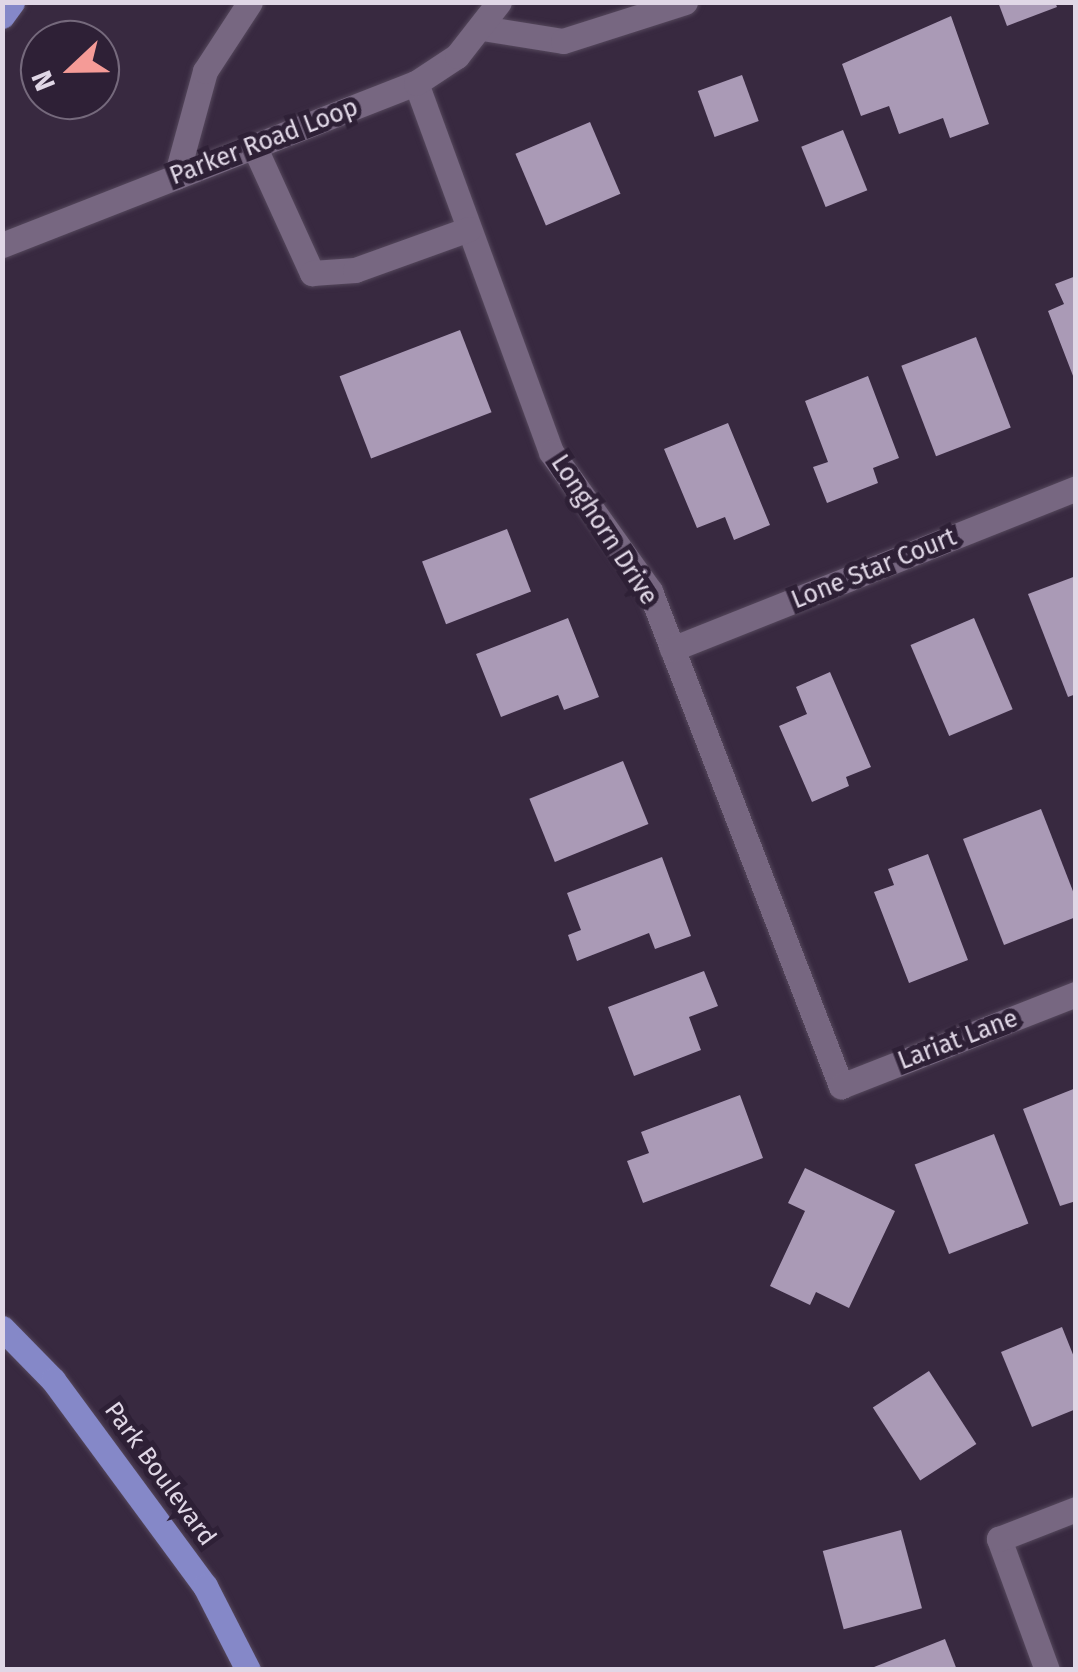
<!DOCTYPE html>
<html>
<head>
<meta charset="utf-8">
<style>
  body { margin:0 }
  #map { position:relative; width:1078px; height:1672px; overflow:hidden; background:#382940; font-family:"Fira Sans",sans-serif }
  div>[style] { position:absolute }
  .building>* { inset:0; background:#aa9ab6; transform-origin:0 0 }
  .roads { filter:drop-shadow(0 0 2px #55485c) drop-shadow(0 0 2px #55485c) }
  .minor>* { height:25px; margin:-12.5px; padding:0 12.5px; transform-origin:12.5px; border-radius:12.5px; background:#776781 }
  .major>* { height:25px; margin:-12.5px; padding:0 12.5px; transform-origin:12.5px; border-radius:12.5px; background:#8588c8 }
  span { translate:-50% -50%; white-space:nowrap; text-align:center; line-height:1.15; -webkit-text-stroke:10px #2e2036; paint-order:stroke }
  .street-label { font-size:25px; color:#e0d7e6 }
  .frame { position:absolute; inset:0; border:5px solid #e0d7e6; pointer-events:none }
  .north { position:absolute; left:20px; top:20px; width:100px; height:100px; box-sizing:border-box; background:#2e2036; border:2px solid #75697c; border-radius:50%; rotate:248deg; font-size:28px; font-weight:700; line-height:40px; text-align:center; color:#e0d7e6 }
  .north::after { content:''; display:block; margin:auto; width:35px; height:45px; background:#f59b97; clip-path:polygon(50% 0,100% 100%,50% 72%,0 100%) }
</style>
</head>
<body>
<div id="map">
  <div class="building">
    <i style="clip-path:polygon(998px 2px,1055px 2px,1057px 7px,1007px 26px)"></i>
    <i style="clip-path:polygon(951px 16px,989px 124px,950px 138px,943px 118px,899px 134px,889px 106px,861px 116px,842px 64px)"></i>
    <i style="left:742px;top:75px;width:49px;height:47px;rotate:70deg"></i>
    <i style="left:590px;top:122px;width:78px;height:81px;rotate:67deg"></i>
    <i style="left:843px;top:130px;width:65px;height:45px;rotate:68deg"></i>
    <i style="clip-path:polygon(1076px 276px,1076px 381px,1075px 381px,1048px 311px,1064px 304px,1055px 284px)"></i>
    <i style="left:460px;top:330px;width:88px;height:129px;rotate:69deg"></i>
    <i style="left:976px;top:337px;width:97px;height:80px;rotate:69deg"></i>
    <i style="clip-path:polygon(868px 376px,899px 458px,873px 468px,878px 483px,827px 503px,813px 467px,828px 462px,805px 401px)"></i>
    <i style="clip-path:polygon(728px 423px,770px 525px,734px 540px,725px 517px,697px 528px,664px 449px)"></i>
    <i style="left:507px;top:529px;width:67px;height:91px;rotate:69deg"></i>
    <i style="clip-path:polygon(1076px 576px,1076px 694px,1068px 697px,1028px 594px)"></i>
    <i style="clip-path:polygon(568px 618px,599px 697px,564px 710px,558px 695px,501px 717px,476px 654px)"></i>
    <i style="left:974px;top:618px;width:99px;height:69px;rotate:67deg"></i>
    <i style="clip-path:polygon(830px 672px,871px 767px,846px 777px,849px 786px,812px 802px,779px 726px,807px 714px,796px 687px)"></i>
    <i style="left:623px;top:761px;width:68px;height:101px;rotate:68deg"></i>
    <i style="clip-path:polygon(1041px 809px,1076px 899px,1076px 917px,1004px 945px,963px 839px)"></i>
    <i style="clip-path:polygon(928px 854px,968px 960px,909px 983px,874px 892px,894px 885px,888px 869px)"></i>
    <i style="clip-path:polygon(662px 857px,691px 936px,655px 949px,649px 933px,577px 961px,568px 935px,581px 930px,567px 893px)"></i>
    <i style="clip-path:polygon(704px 971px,718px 1006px,689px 1017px,701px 1050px,634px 1076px,608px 1007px)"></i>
    <i style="clip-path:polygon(1076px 1088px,1076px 1201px,1060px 1206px,1023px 1109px)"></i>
    <i style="clip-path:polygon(740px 1095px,763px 1158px,643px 1203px,627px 1161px,649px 1153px,641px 1132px)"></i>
    <i style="left:994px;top:1134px;width:96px;height:85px;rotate:69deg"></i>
    <i style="clip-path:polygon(805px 1168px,895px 1211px,849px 1308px,816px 1292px,810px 1305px,770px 1286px,805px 1211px,788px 1203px)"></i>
    <i style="clip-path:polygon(1062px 1327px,1076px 1362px,1076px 1409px,1032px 1427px,1001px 1352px)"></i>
    <i style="left:929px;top:1371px;width:87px;height:67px;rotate:57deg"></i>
    <i style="left:901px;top:1530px;width:81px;height:81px;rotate:75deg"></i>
    <i style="clip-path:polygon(945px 1639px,957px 1670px,869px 1670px,869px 1669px)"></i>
  </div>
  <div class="roads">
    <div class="minor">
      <i style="left:482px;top:28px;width:82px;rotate:9.1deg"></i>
      <i style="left:563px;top:41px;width:128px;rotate:-17.7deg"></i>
      <i style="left:416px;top:83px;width:393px;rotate:69.9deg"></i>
      <i style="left:551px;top:452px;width:171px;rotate:54.5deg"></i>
      <i style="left:650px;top:591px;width:531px;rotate:68.9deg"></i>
      <i style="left:841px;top:1086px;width:252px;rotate:-21.4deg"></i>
      <i style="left:254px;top:146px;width:140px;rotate:65.5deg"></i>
      <i style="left:312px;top:273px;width:43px;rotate:-4deg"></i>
      <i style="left:355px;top:270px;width:121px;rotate:-19.8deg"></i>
      <i style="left:176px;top:177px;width:110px;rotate:-74.7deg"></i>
      <i style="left:205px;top:71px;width:82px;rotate:-56.9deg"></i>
      <i style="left:2px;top:245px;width:445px;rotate:-21.4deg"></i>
      <i style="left:416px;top:83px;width:49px;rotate:-33.4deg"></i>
      <i style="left:457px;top:56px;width:68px;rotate:-52.1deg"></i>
      <i style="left:672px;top:649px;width:435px;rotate:-21.7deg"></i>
      <i style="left:1047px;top:1670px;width:140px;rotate:-110.1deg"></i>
      <i style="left:999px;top:1539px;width:83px;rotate:-21.3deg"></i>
    </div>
    <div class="major">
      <i style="left:2px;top:16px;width:17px;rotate:-54deg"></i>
      <i style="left:2px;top:1328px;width:73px;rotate:45.6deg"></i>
      <i style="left:53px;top:1380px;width:256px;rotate:53.6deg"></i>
      <i style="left:205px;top:1586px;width:94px;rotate:62.9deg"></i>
    </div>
  </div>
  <div class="street-label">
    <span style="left:264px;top:142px;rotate:-21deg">Parker Road Loop</span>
    <span style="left:604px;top:530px;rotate:57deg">Longhorn Drive</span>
    <span style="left:874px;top:569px;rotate:-22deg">Lone Star Court</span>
    <span style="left:958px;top:1040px;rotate:-21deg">Lariat Lane</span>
    <span style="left:160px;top:1474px;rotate:54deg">Park Boulevard</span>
  </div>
  <div class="frame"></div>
  <div class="north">N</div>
</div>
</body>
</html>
